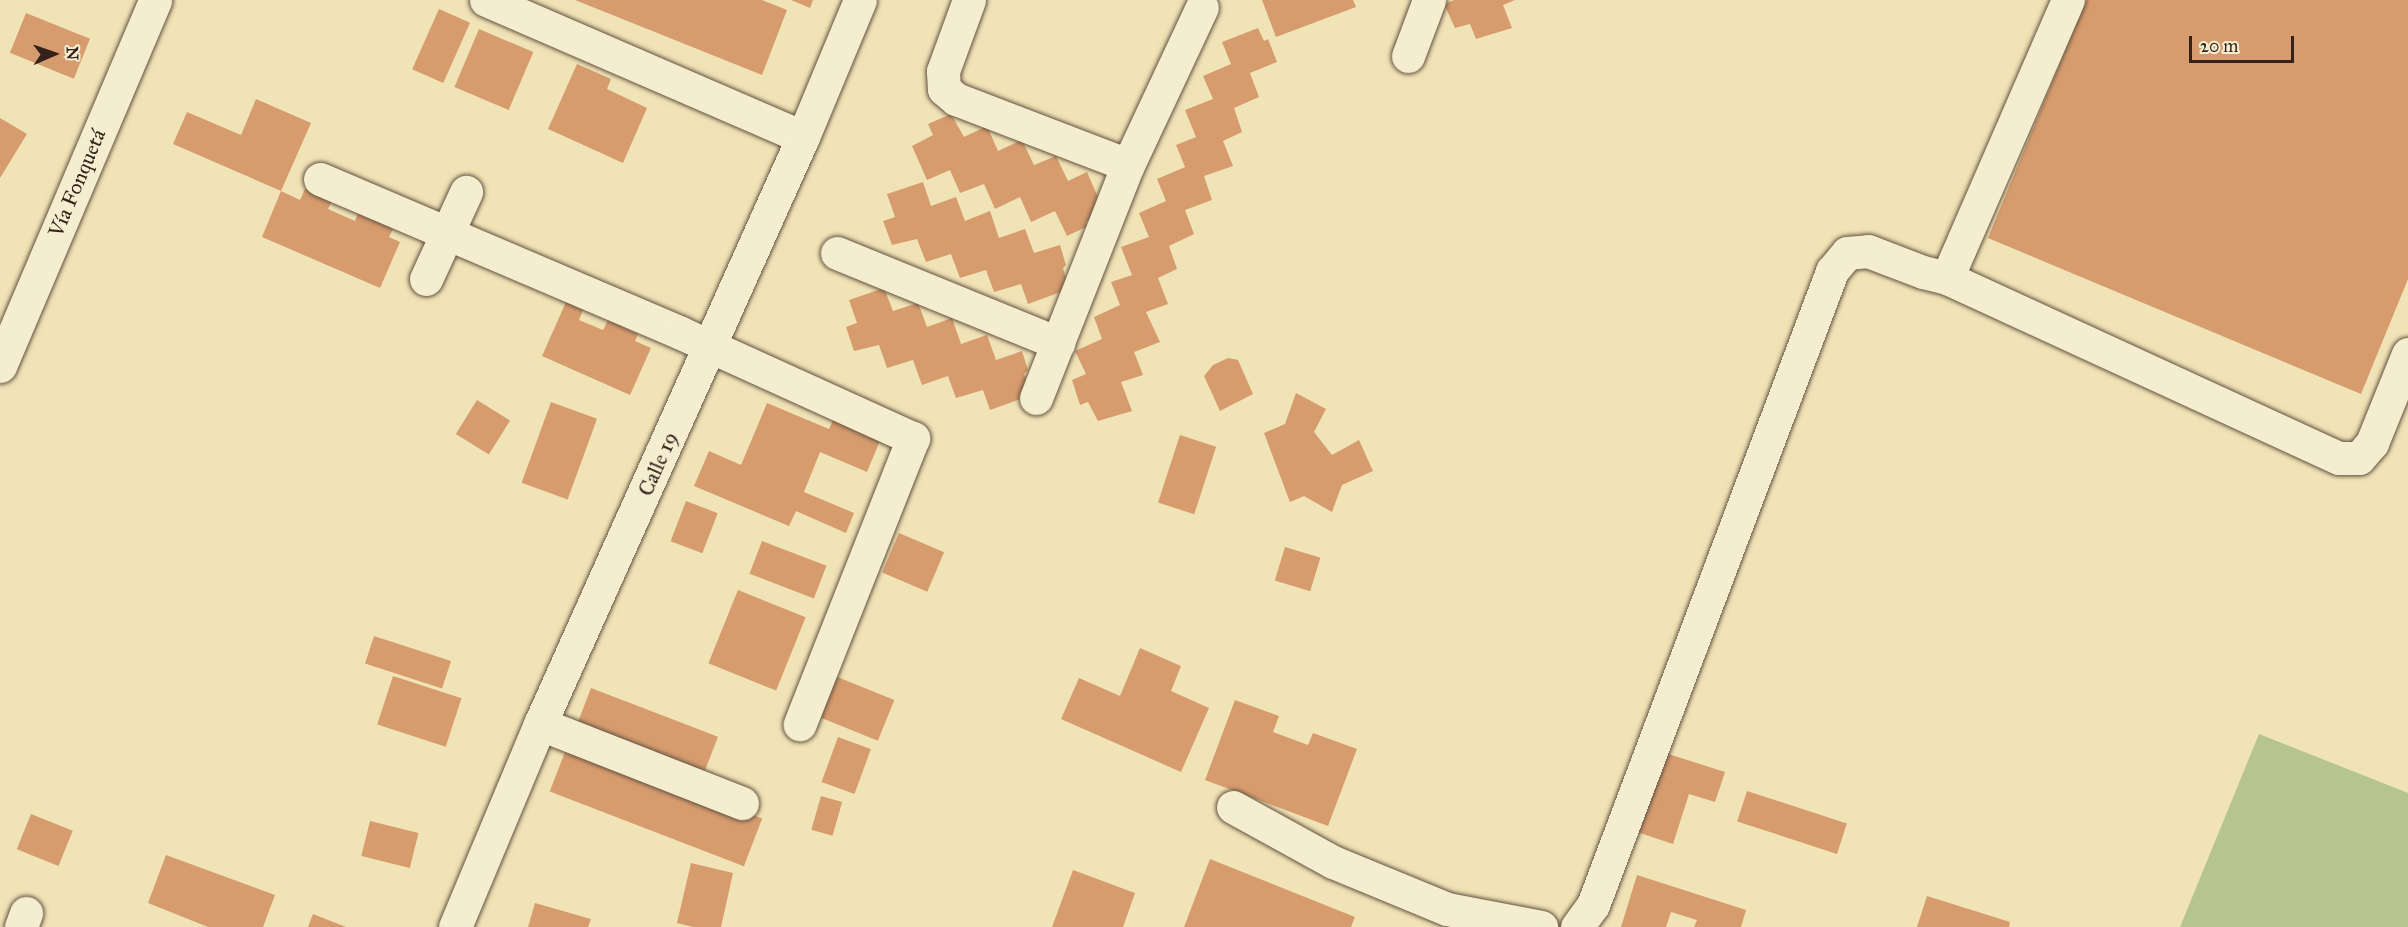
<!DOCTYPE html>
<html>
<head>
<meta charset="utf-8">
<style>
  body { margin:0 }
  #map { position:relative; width:2408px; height:927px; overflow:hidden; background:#f0e3b6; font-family:"IM FELL Great Primer",serif }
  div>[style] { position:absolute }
  .green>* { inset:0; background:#b6c490 }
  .building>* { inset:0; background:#d79c6e; transform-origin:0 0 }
  .roads { filter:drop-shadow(0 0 2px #635241) drop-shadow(0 0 2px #635241) }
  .minor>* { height:33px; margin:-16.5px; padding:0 16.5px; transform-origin:16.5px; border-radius:16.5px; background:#f5edd0 }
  span { translate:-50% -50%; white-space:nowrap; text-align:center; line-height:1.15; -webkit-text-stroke:6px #f5edd0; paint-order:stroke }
  .street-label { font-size:21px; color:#34211a }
  .north { position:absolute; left:24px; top:24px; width:60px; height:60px; -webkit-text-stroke:4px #f5edd0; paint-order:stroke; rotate:88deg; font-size:16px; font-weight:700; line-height:24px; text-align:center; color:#34211a }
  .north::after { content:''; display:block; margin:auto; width:21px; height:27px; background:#34211a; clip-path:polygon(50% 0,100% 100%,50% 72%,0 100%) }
  .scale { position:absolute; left:2189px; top:36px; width:105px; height:27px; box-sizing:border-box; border:3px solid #34211a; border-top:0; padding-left:8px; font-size:18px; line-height:21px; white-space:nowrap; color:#34211a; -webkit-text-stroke:4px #f5edd0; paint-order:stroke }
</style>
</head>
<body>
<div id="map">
  <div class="green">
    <i style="clip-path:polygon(2259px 734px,2408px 793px,2408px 927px,2180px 927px)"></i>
  </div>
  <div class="building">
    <i style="clip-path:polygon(575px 0,762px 0,787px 10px,762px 75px)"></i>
    <i style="clip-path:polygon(791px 0,813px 0,810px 8px)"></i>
    <i style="clip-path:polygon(1262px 0,1353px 0,1356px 7px,1276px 37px)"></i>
    <i style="clip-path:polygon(1454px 0,1515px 0,1503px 5px,1512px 28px,1476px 39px,1470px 24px,1455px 28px,1444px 4px)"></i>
    <i style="clip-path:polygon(2086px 0,2408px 0,2408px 279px,2361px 394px,1988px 238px)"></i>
    <i style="left:439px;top:9px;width:34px;height:66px;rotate:24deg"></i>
    <i style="left:26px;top:13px;width:69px;height:43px;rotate:22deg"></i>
    <i style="clip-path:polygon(1258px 28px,1264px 41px,1268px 39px,1277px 62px,1250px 73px,1259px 97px,1234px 108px,1242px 132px,1223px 141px,1233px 166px,1204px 176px,1212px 200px,1185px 210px,1194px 234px,1169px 246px,1177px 269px,1158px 278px,1168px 304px,1146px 312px,1160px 342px,1134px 352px,1143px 375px,1121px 382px,1132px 411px,1098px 421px,1088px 402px,1080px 405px,1072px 380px,1086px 374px,1075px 351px,1102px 339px,1094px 317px,1120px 305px,1111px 282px,1132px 275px,1121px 247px,1149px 237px,1139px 213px,1166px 201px,1157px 179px,1185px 167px,1176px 145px,1196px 137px,1185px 110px,1213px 99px,1203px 76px,1231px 64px,1222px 42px)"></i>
    <i style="left:479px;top:29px;width:59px;height:63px;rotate:23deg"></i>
    <i style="clip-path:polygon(577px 64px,611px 79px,607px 89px,647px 108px,623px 163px,548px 129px)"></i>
    <i style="clip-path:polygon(256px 99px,311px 123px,281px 191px,173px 144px,187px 112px,241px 135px)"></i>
    <i style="clip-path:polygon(951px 114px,964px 137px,987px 126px,998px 151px,1022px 140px,1034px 165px,1056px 156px,1068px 181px,1087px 172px,1105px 213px,1086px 222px,1086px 227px,1067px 236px,1055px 211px,1031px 222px,1020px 197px,995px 209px,984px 184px,960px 193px,950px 170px,927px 180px,912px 146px,933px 135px,928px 124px)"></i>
    <i style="clip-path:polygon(0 118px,27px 134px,0 178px)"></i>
    <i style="clip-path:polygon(923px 182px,931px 206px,956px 197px,965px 221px,990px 211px,999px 238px,1025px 229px,1034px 253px,1060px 245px,1066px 265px,1063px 268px,1069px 289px,1028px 304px,1021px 284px,994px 292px,986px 270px,960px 278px,951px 254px,926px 262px,917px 239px,892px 245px,883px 221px,895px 217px,887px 194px)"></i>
    <i style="clip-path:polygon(305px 189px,332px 201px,328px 209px,355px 221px,359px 211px,394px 227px,389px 237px,400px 242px,380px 288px,262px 237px,281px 191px,300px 200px)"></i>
    <i style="clip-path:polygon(884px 288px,893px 311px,918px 303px,927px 327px,952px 318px,961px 344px,987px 335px,996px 360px,1022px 351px,1028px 370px,1024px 374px,1032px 395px,990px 410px,983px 390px,956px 398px,948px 376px,922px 385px,913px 360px,887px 368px,879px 345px,854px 351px,846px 327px,857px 323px,849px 300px)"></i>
    <i style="clip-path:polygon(566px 302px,583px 310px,579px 320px,603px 330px,608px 320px,638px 334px,635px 341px,651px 348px,630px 395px,542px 356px)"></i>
    <i style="clip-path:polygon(1228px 358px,1238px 360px,1253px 394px,1220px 411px,1204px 376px,1213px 365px)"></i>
    <i style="clip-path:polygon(1296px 393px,1326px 409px,1314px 432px,1332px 455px,1359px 440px,1373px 471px,1342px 485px,1332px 512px,1304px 496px,1290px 502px,1264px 433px,1285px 424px)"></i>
    <i style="left:477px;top:400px;width:39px;height:40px;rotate:32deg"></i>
    <i style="left:551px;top:402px;width:49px;height:86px;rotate:20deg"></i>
    <i style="clip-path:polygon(767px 403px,829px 429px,837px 411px,884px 431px,867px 472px,820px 452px,804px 492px,854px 513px,846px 533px,796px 511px,789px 526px,694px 486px,709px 451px,741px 465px)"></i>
    <i style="left:1180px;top:435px;width:38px;height:71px;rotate:18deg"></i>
    <i style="left:686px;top:501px;width:34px;height:43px;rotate:21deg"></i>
    <i style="left:899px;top:533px;width:49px;height:43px;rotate:23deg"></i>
    <i style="left:762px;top:541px;width:69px;height:35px;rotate:21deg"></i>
    <i style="left:1285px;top:547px;width:37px;height:35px;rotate:17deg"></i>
    <i style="left:738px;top:590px;width:73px;height:79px;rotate:22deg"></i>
    <i style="left:374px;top:636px;width:81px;height:29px;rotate:18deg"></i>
    <i style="clip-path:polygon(1140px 648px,1181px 666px,1171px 691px,1209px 708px,1181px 772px,1061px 719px,1079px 678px,1120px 696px)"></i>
    <i style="left:393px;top:676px;width:72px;height:51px;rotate:18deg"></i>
    <i style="left:835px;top:676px;width:64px;height:44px;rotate:22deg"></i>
    <i style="left:591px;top:688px;width:136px;height:48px;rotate:21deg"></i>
    <i style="clip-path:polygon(1235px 700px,1279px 716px,1273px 732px,1308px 745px,1313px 733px,1357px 749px,1328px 826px,1205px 780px)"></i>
    <i style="left:838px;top:737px;width:35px;height:48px;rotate:20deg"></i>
    <i style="left:568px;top:744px;width:208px;height:51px;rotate:21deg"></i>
    <i style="clip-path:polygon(1659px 751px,1725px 772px,1715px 802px,1689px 794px,1673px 844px,1634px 831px)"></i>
    <i style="left:1747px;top:791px;width:105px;height:32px;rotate:18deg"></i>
    <i style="left:821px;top:796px;width:22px;height:35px;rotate:16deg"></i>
    <i style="left:31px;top:814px;width:45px;height:38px;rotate:22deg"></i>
    <i style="left:370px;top:821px;width:50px;height:36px;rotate:14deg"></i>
    <i style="clip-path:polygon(166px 855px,275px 895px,263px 927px,208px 927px,148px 903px)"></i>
    <i style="clip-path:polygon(1210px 859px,1355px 917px,1351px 927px,1184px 927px)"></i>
    <i style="clip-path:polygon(691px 863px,733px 873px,721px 927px,693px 927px,677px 923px)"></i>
    <i style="clip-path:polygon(1073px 870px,1135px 893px,1123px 927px,1052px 927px)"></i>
    <i style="clip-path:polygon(1637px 875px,1746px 910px,1741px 927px,1694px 927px,1697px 920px,1671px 912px,1666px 927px,1621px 927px)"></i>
    <i style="clip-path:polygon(1927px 896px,2010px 922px,2009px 927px,1917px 927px)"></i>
    <i style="clip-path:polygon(535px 903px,591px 919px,588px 927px,528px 927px)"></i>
    <i style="clip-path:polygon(313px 914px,346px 927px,308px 927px)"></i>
  </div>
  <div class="roads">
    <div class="minor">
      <i style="left:486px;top:0;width:345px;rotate:23.4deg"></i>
      <i style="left:969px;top:0;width:76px;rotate:110.1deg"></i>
      <i style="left:943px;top:71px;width:18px;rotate:87deg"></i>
      <i style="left:944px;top:89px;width:16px;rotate:40deg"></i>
      <i style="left:956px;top:99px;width:184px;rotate:21deg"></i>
      <i style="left:1408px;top:56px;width:60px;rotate:-69.4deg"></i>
      <i style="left:320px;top:179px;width:392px;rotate:23.1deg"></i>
      <i style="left:681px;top:333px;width:255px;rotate:24.4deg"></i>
      <i style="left:913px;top:438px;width:308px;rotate:111.6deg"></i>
      <i style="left:837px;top:253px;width:239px;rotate:22.2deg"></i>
      <i style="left:1947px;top:278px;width:431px;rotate:24.7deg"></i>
      <i style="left:2339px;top:458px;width:20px"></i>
      <i style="left:2359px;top:458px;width:20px;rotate:-49deg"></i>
      <i style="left:2372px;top:443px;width:96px;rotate:-68deg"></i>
      <i style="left:426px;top:279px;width:96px;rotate:-65.3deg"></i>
      <i style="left:0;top:366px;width:397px;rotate:-67deg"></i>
      <i style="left:1036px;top:398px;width:251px;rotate:-68.5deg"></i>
      <i style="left:1128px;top:165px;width:174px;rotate:-64.9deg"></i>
      <i style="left:540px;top:724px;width:217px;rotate:21.4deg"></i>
      <i style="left:1233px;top:807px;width:114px;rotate:28.8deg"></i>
      <i style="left:1333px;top:862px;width:123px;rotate:22.4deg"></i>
      <i style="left:1447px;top:909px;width:96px;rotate:10.8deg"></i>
      <i style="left:21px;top:927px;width:15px;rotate:-70deg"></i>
      <i style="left:455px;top:927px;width:220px;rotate:-67.3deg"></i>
      <i style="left:540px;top:724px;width:643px;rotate:-65.87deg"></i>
      <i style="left:803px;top:137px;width:148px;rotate:-67.4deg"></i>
      <i style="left:1577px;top:927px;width:27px;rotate:-54deg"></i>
      <i style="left:1593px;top:905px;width:678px;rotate:-69.34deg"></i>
      <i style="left:1832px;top:271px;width:23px;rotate:-50deg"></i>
      <i style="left:1847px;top:253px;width:21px;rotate:-5deg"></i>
      <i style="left:1868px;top:251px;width:59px;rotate:20.9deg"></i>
      <i style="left:1923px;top:272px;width:25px;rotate:14deg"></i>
      <i style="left:1947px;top:278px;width:303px;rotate:-66.5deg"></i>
    </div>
  </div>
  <div class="street-label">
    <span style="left:77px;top:183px;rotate:-67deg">Vía Fonquetá</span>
    <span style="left:658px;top:464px;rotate:-66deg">Calle 19</span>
  </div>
  <div class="north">N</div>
  <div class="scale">20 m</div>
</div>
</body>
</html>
